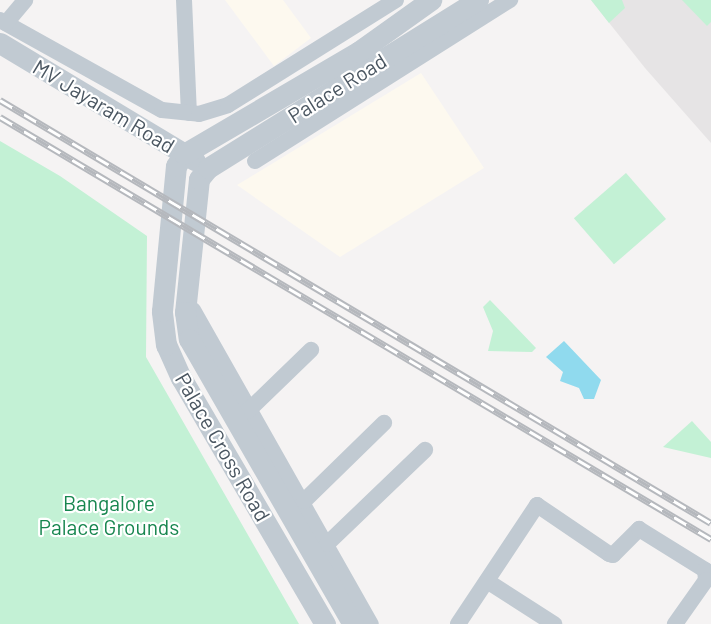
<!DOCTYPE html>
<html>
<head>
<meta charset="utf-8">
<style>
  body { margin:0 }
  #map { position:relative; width:711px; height:624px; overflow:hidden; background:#f5f3f3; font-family:Barlow,sans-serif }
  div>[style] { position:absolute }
  .commercial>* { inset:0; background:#fdf9ef }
  .education>* { inset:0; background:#e6e4e5 }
  .green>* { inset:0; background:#c3f1d5; transform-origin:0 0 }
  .water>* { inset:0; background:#90daee }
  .minor>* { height:16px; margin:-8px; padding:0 8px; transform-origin:8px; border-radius:8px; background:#c1cad2 }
  .tertiary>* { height:21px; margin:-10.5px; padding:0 10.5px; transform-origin:10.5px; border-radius:10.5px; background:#c1cad2 }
  .rail>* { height:7px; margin-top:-3.5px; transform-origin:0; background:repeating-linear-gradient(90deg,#fff 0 14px,#b5b8bd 0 28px); box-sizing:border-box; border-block:2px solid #b5b8bd }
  span { translate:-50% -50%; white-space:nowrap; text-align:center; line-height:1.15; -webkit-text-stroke:4.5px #fff; paint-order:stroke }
  .street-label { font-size:21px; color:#4a5661 }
  .park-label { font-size:21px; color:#17864f }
</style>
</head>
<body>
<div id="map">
  <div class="commercial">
    <i style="clip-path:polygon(225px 0,283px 0,311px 38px,274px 66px)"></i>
    <i style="clip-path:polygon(421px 73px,484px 168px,340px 257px,237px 185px)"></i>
  </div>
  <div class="education">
    <i style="clip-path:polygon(591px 0,711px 0,711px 143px,645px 68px)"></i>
  </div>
  <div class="green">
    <i style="clip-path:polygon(591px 0,622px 0,625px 8px,609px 23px)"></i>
    <i style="clip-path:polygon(682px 0,711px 0,711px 22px,707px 26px)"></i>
    <i style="clip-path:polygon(0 141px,60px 176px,147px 236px,146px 357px,299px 624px,0 624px)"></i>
    <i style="left:626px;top:173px;width:61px;height:69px;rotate:49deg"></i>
    <i style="clip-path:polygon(490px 300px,536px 348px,532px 352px,488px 351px,493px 331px,483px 307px)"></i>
    <i style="clip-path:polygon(692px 421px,711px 442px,711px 458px,663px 447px)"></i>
  </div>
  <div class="water">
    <i style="clip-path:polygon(564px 341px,601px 380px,594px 399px,584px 399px,579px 388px,560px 381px,563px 372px,546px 357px)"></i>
  </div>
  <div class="minor">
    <i style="left:184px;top:0;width:113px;rotate:87.5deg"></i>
    <i style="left:0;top:20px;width:185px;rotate:29.1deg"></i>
    <i style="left:162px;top:110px;width:37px;rotate:6deg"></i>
    <i style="left:199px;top:114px;width:30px;rotate:-17deg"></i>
    <i style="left:228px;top:105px;width:198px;rotate:-32deg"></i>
    <i style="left:6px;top:23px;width:30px;rotate:-50deg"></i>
    <i style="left:255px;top:161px;width:302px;rotate:-32.3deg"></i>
    <i style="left:193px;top:310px;width:361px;rotate:60.5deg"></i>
    <i style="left:248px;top:411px;width:88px;rotate:-44.1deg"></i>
    <i style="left:304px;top:501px;width:112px;rotate:-44.3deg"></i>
    <i style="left:327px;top:544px;width:136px;rotate:-43.8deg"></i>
    <i style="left:487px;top:581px;width:80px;rotate:32.7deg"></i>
    <i style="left:458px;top:624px;width:143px;rotate:-56.4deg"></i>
    <i style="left:537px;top:505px;width:87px;rotate:34.2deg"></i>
    <i style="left:609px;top:554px;width:4px;rotate:14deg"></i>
    <i style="left:613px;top:555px;width:37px;rotate:-45deg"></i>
    <i style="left:639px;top:529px;width:78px;rotate:31.8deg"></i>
    <i style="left:705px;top:570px;width:10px;rotate:84deg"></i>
    <i style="left:706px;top:580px;width:54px;rotate:125.2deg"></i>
  </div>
  <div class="tertiary">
    <i style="left:0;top:43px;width:227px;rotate:31deg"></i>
    <i style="left:199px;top:179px;width:134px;rotate:96deg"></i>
    <i style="left:185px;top:312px;width:27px;rotate:82deg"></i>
    <i style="left:189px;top:339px;width:329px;rotate:60.1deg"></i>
    <i style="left:199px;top:179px;width:14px;rotate:-51deg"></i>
    <i style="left:208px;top:168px;width:318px;rotate:-31.9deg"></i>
    <i style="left:325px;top:624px;width:285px;rotate:-120.3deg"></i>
    <i style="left:181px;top:378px;width:36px;rotate:-114deg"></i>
    <i style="left:166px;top:345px;width:34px;rotate:-97deg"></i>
    <i style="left:162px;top:311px;width:146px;rotate:-84.5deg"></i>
    <i style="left:176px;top:166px;width:14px;rotate:-56deg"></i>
    <i style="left:184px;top:154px;width:202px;rotate:-30.4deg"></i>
    <i style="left:358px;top:52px;width:90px;rotate:-35.5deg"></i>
  </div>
  <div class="rail">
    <i style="left:0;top:100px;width:827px;rotate:30.75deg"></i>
    <i style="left:0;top:117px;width:827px;rotate:30.69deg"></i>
  </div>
  <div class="street-label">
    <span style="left:337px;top:88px;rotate:-32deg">Palace Road</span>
    <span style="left:104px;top:106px;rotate:31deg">MV Jayaram Road</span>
    <span style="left:223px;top:447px;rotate:60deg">Palace Cross Road</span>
  </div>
  <div class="park-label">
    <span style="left:109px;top:515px">Bangalore<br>Palace Grounds</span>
  </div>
</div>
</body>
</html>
